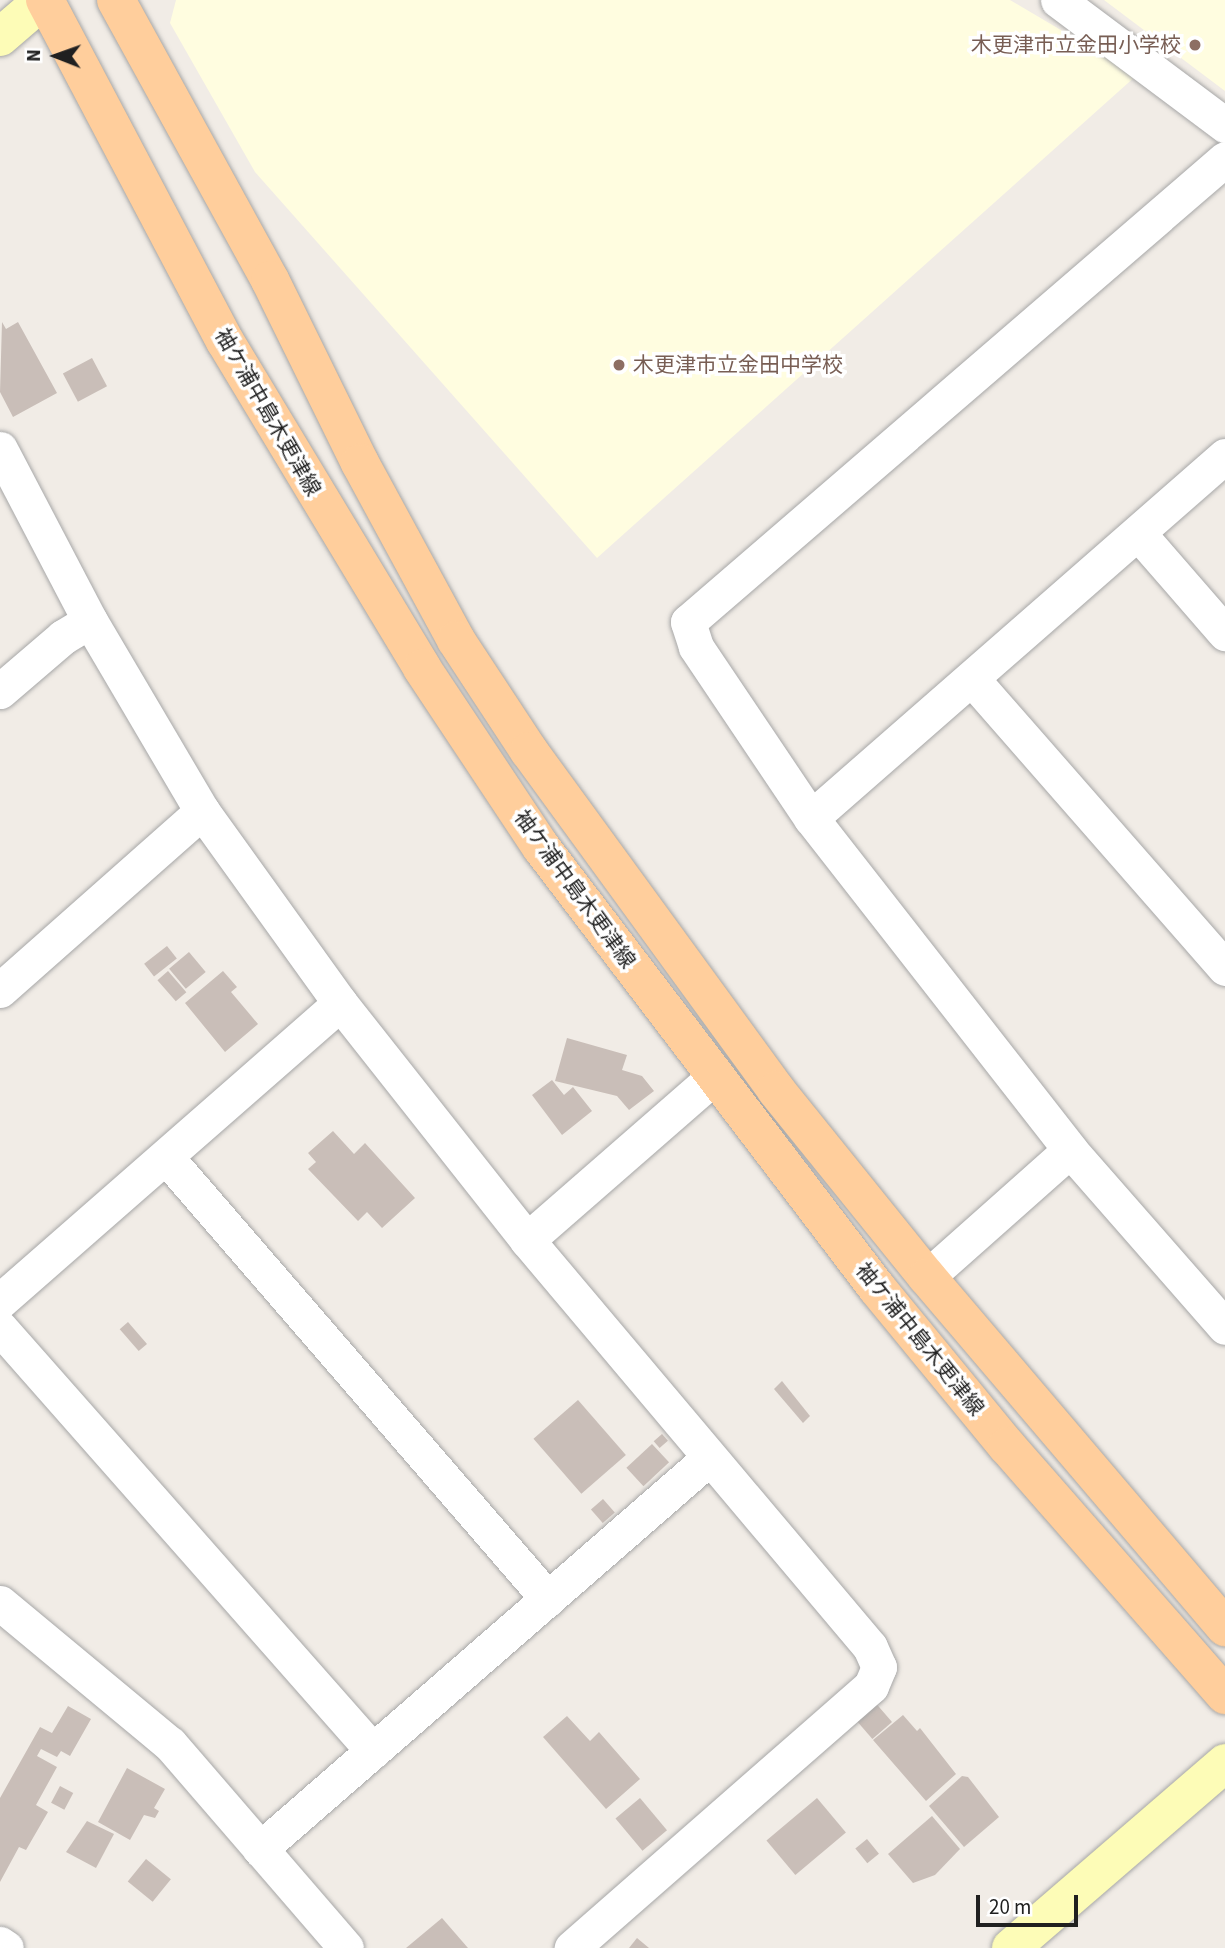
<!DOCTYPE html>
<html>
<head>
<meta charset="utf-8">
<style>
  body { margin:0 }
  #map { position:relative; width:1225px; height:1948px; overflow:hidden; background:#f1ece6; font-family:"Source Sans 3","Noto Sans JP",sans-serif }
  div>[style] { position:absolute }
  .education>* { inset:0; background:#fffde0 }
  .building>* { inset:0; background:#c9beb8; transform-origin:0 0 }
  .roads { filter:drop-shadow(0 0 2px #a7a7a7) drop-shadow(0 0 2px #a7a7a7) }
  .street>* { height:35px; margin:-17.5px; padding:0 17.5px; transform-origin:17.5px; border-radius:17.5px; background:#fff }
  .secondary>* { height:38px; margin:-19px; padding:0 19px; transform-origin:19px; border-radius:19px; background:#fdfcb7 }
  .primary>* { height:38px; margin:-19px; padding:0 19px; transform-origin:19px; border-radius:19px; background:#ffce9c }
  .dots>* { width:19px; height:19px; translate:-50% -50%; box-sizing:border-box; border:4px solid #fff; border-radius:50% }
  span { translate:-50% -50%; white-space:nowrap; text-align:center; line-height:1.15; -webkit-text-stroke:7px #fff; paint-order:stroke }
  .education-label { font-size:21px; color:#785e54 }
  .right { translate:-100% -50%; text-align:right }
  .left { translate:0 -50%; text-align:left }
  .street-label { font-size:21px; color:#202020 }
  .north { position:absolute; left:21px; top:21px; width:70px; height:70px; -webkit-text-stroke:5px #fff; paint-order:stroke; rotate:271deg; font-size:19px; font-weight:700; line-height:28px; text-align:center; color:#202020 }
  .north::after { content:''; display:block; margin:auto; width:24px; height:32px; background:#202020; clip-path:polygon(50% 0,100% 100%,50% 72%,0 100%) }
  .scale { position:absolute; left:976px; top:1895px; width:102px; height:32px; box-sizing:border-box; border:4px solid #202020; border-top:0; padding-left:9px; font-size:21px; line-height:24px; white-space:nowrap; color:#202020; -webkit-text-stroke:5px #fff; paint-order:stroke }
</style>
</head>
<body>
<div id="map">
  <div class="education">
    <i style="clip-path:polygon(176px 0,1010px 0,1137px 75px,597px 558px,255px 172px,170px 23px)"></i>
    <i style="clip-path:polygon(1104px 0,1225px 0,1225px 91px)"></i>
  </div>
  <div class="building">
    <i style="clip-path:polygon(2px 322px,6px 329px,18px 322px,57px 393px,13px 417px,0 392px)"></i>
    <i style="left:92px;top:358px;width:32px;height:33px;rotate:62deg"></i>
    <i style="left:167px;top:946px;width:16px;height:29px;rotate:52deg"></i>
    <i style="left:189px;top:952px;width:26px;height:26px;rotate:50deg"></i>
    <i style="left:168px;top:971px;width:28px;height:14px;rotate:49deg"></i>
    <i style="clip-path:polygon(223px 971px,237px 987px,231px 992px,258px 1024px,225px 1052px,185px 1003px)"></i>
    <i style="clip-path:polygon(567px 1038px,627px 1055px,622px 1070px,642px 1076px,654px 1091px,629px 1110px,617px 1096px,555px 1081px)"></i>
    <i style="clip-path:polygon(552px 1080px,564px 1095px,573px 1087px,592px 1111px,562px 1135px,532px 1095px)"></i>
    <i style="clip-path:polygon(333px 1131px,354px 1154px,365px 1143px,415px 1198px,382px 1228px,367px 1212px,358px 1221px,308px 1169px,316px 1162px,308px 1153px)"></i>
    <i style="left:128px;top:1322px;width:29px;height:11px;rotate:49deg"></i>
    <i style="clip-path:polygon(782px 1381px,810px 1416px,803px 1423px,774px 1389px)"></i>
    <i style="left:578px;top:1400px;width:73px;height:59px;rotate:49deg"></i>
    <i style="left:662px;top:1434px;width:9px;height:11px;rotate:49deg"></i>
    <i style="left:652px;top:1444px;width:25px;height:35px;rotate:47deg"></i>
    <i style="left:603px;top:1499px;width:18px;height:16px;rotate:49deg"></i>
    <i style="left:873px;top:1700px;width:29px;height:26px;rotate:49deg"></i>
    <i style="clip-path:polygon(68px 1706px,91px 1719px,70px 1756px,61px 1751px,57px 1757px,41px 1749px,37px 1756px,57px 1767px,36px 1805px,48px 1812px,26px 1850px,19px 1847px,0 1882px,0 1798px,40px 1727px,52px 1733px)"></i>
    <i style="clip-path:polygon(903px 1715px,917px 1731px,920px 1728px,956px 1774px,926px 1801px,873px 1740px)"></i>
    <i style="clip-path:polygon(567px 1716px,590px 1741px,599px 1732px,640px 1779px,606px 1809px,543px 1737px)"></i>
    <i style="clip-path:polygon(127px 1768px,165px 1789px,154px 1808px,159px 1811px,155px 1818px,144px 1815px,130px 1840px,98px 1822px)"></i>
    <i style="clip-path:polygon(962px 1776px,968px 1777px,999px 1817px,964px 1847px,929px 1806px)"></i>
    <i style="left:60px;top:1786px;width:15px;height:19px;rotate:28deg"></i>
    <i style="left:640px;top:1798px;width:42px;height:32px;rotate:50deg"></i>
    <i style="left:817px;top:1798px;width:45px;height:66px;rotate:50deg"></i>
    <i style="clip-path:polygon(932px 1816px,960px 1849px,935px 1875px,913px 1883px,888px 1854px)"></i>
    <i style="clip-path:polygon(87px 1821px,114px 1834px,96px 1868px,66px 1852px)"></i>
    <i style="left:867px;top:1839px;width:19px;height:15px;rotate:51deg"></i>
    <i style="left:146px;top:1859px;width:32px;height:29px;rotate:39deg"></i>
    <i style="clip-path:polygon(442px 1918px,468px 1948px,406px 1948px)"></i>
    <i style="clip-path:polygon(637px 1938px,649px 1948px,629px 1948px)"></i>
  </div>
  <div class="roads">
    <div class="street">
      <i style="left:1058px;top:0;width:209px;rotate:36.8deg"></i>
      <i style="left:1225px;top:159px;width:709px;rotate:139.23deg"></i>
      <i style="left:688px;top:622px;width:26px;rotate:72deg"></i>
      <i style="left:696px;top:647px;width:206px;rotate:56.1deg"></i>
      <i style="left:811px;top:818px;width:421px;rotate:52deg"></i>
      <i style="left:1070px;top:1150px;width:235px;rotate:48.8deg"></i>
      <i style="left:0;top:449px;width:194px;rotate:62.4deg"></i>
      <i style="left:90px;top:621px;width:221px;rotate:59.5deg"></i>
      <i style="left:202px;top:811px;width:236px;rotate:54.3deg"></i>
      <i style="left:340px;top:1003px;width:302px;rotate:51.7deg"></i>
      <i style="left:527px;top:1240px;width:532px;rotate:49.88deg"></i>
      <i style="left:870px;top:1647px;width:22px;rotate:66deg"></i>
      <i style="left:879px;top:1667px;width:21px;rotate:113deg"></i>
      <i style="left:871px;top:1686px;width:398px;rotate:138.8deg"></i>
      <i style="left:1138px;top:533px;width:133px;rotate:49deg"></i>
      <i style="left:972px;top:679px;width:384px;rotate:48.8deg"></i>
      <i style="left:0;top:691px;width:83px;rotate:-40.6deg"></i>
      <i style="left:63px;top:637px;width:31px;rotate:-31deg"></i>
      <i style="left:811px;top:818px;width:550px;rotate:-41.17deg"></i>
      <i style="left:0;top:990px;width:270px;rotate:-41.5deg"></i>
      <i style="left:166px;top:1157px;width:584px;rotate:49.16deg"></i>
      <i style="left:527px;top:1240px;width:248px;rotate:-41.1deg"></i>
      <i style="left:927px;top:1277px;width:191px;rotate:-41.6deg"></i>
      <i style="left:0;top:1301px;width:452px;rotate:-41.2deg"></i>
      <i style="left:0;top:1328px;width:564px;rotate:48.59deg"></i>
      <i style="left:0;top:1603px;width:221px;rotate:39.7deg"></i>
      <i style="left:170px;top:1744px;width:269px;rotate:49.2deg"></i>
      <i style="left:260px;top:1849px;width:594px;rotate:-41.04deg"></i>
      <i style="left:0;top:1944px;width:7px;rotate:34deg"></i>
    </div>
    <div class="secondary">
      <i style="left:0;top:37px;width:57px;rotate:-40.7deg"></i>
      <i style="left:1011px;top:1948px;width:283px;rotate:-40.8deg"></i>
    </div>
    <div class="primary">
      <i style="left:45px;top:0;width:386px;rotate:62.2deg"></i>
      <i style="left:225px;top:341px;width:382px;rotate:58.9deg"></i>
      <i style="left:422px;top:668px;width:215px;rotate:56.4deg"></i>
      <i style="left:541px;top:847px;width:554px;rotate:52.7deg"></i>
      <i style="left:877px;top:1288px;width:205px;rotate:50.6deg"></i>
      <i style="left:1007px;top:1446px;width:331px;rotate:48.8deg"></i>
      <i style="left:116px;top:0;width:320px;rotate:61.2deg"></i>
      <i style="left:270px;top:280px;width:204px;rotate:63.8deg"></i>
      <i style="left:360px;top:463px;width:201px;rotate:61.5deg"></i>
      <i style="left:456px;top:640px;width:133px;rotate:56.7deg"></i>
      <i style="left:529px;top:751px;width:419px;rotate:53.9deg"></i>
      <i style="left:776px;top:1090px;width:240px;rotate:51.1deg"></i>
      <i style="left:927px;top:1277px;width:460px;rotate:49.6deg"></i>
    </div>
  </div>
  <div class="dots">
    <i style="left:1195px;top:45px;background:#8d6e63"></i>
    <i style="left:619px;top:365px;background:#8d6e63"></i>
  </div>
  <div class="education-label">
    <span class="right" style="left:1181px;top:45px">木更津市立金田小学校</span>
    <span class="left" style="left:633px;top:365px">木更津市立金田中学校</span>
  </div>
  <div class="street-label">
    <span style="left:268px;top:412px;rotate:60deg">袖ケ浦中島木更津線</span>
    <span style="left:575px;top:889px;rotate:54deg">袖ケ浦中島木更津線</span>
    <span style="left:920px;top:1339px;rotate:51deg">袖ケ浦中島木更津線</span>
  </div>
  <div class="north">N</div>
  <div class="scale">20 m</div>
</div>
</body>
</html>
